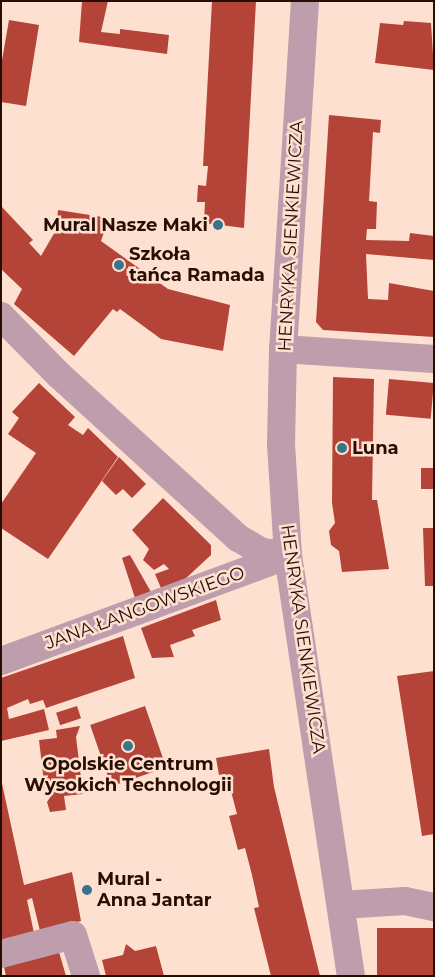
<!DOCTYPE html>
<html>
<head>
<meta charset="utf-8">
<style>
  body { margin:0 }
  #map { position:relative; width:435px; height:977px; overflow:hidden; background:#fee0d0; font-family:Montserrat,sans-serif }
  div>[style] { position:absolute }
  .building>* { inset:0; background:#b34437; transform-origin:0 0 }
  .minor>* { height:28px; margin:-14px; padding:0 14px; transform-origin:14px; border-radius:14px; background:#be9dac }
  .dots>* { width:14px; height:14px; translate:-50% -50%; box-sizing:border-box; border:2px solid #fee0d0; border-radius:50% }
  span { translate:-50% -50%; white-space:nowrap; text-align:center; line-height:1.15; -webkit-text-stroke:5px #fee0d0; paint-order:stroke }
  .poi-label { font-size:18px; color:#270e02; font-weight:700 }
  .right { translate:-100% -50%; text-align:right }
  .left { translate:0 -50%; text-align:left }
  .street-label { font-size:18px; color:#270e02 }
  .frame { position:absolute; inset:0; border:2px solid #270e02; pointer-events:none }
</style>
</head>
<body>
<div id="map">
  <div class="building">
    <i style="clip-path:polygon(82px 1px,108px 1px,101px 32px,120px 34px,120px 29px,169px 35px,167px 54px,79px 42px)"></i>
    <i style="clip-path:polygon(212px 1px,256px 1px,244px 228px,204px 223px,205px 202px,197px 202px,198px 185px,206px 186px,208px 166px,203px 166px)"></i>
    <i style="clip-path:polygon(9px 20px,39px 25px,26px 106px,1px 102px,1px 66px)"></i>
    <i style="clip-path:polygon(404px 21px,431px 23px,434px 70px,375px 63px,380px 23px,403px 25px)"></i>
    <i style="clip-path:polygon(329px 115px,381px 120px,380px 133px,373px 132px,369px 201px,377px 202px,376px 229px,367px 229px,366px 240px,409px 241px,410px 233px,434px 236px,434px 260px,366px 254px,368px 299px,388px 300px,389px 283px,434px 291px,434px 337px,323px 330px,316px 322px)"></i>
    <i style="clip-path:polygon(1px 206px,33px 240px,29px 243px,41px 256px,56px 230px,58px 210px,109px 218px,101px 241px,168px 289px,230px 305px,223px 351px,161px 339px,120px 309px,117px 312px,113px 309px,74px 356px,14px 304px,22px 289px,1px 269px)"></i>
    <i style="clip-path:polygon(333px 377px,374px 379px,372px 500px,377px 500px,389px 569px,342px 572px,339px 551px,331px 545px,329px 531px,335px 523px,332px 503px)"></i>
    <i style="left:389px;top:379px;width:45px;height:36px;rotate:5deg"></i>
    <i style="clip-path:polygon(39px 383px,75px 417px,68px 425px,83px 435px,88px 428px,118px 457px,48px 559px,1px 528px,1px 504px,36px 453px,8px 434px,19px 418px,12px 412px)"></i>
    <i style="clip-path:polygon(119px 457px,146px 484px,132px 498px,123px 489px,116px 495px,102px 481px)"></i>
    <i style="left:421px;top:468px;width:13px;height:21px"></i>
    <i style="clip-path:polygon(163px 498px,211px 545px,211px 555px,184px 580px,161px 588px,155px 574px,169px 569px,164px 564px,154px 570px,143px 560px,149px 549px,132px 530px)"></i>
    <i style="clip-path:polygon(423px 528px,434px 528px,434px 586px,425px 586px)"></i>
    <i style="clip-path:polygon(130px 555px,151px 592px,135px 598px,122px 558px)"></i>
    <i style="clip-path:polygon(216px 600px,221px 620px,192px 630px,195px 636px,170px 645px,174px 657px,152px 658px,141px 628px)"></i>
    <i style="clip-path:polygon(123px 636px,135px 678px,46px 708px,43px 700px,30px 704px,28px 699px,7px 708px,9px 719px,44px 709px,49px 730px,1px 741px,1px 678px)"></i>
    <i style="clip-path:polygon(434px 671px,434px 834px,422px 836px,397px 676px)"></i>
    <i style="left:77px;top:706px;width:13px;height:22px;rotate:72deg"></i>
    <i style="left:145px;top:706px;width:65px;height:58px;rotate:71deg"></i>
    <i style="clip-path:polygon(80px 726px,76px 737px,83px 794px,64px 796px,66px 810px,50px 812px,47px 802px,51px 796px,45px 791px,39px 740px,57px 738px,56px 730px)"></i>
    <i style="clip-path:polygon(269px 749px,274px 787px,320px 976px,271px 976px,254px 908px,259px 907px,252px 875px,245px 848px,238px 850px,229px 816px,237px 814px,232px 795px,226px 774px,219px 775px,216px 758px)"></i>
    <i style="clip-path:polygon(1px 779px,24px 885px,72px 872px,81px 921px,40px 931px,32px 898px,27px 900px,34px 933px,1px 940px)"></i>
    <i style="left:434px;top:928px;width:48px;height:57px;rotate:90deg"></i>
    <i style="clip-path:polygon(126px 944px,135px 951px,156px 946px,164px 976px,106px 976px,102px 960px,123px 955px)"></i>
    <i style="clip-path:polygon(59px 952px,66px 976px,6px 976px,4px 967px)"></i>
  </div>
  <div class="minor">
    <i style="left:305px;top:1px;width:349px;rotate:93.6deg"></i>
    <i style="left:283px;top:349px;width:95px;rotate:91.2deg"></i>
    <i style="left:281px;top:444px;width:111px;rotate:86.4deg"></i>
    <i style="left:288px;top:555px;width:426px;rotate:81.5deg"></i>
    <i style="left:1px;top:316px;width:83px;rotate:45.5deg"></i>
    <i style="left:59px;top:375px;width:242px;rotate:42.3deg"></i>
    <i style="left:238px;top:538px;width:28px;rotate:30deg"></i>
    <i style="left:262px;top:552px;width:26px;rotate:7deg"></i>
    <i style="left:283px;top:349px;width:151px;rotate:3.8deg"></i>
    <i style="left:1px;top:661px;width:305px;rotate:-20.2deg"></i>
    <i style="left:341px;top:905px;width:64px;rotate:-3.6deg"></i>
    <i style="left:405px;top:901px;width:30px;rotate:12deg"></i>
    <i style="left:1px;top:954px;width:74px;rotate:-14.8deg"></i>
    <i style="left:73px;top:935px;width:43px;rotate:72.4deg"></i>
  </div>
  <div class="dots">
    <i style="left:218px;top:225px;background:#3a738c"></i>
    <i style="left:119px;top:265px;background:#3a738c"></i>
    <i style="left:342px;top:448px;background:#3a738c"></i>
    <i style="left:128px;top:746px;background:#3a738c"></i>
    <i style="left:87px;top:890px;background:#3a738c"></i>
  </div>
  <div class="poi-label">
    <span class="right" style="left:208px;top:225px">Mural Nasze Maki</span>
    <span class="left" style="left:129px;top:265px">Szkoła<br>tańca Ramada</span>
    <span class="left" style="left:352px;top:448px">Luna</span>
    <span style="left:128px;top:775px">Opolskie Centrum<br>Wysokich Technologii</span>
    <span class="left" style="left:97px;top:890px">Mural -<br>Anna Jantar</span>
  </div>
  <div class="street-label">
    <span style="left:291px;top:236px;rotate:-87deg">HENRYKA SIENKIEWICZA</span>
    <span style="left:145px;top:608px;rotate:-20deg">JANA ŁANGOWSKIEGO</span>
    <span style="left:303px;top:639px;rotate:82deg">HENRYKA SIENKIEWICZA</span>
  </div>
  <div class="frame"></div>
</div>
</body>
</html>
